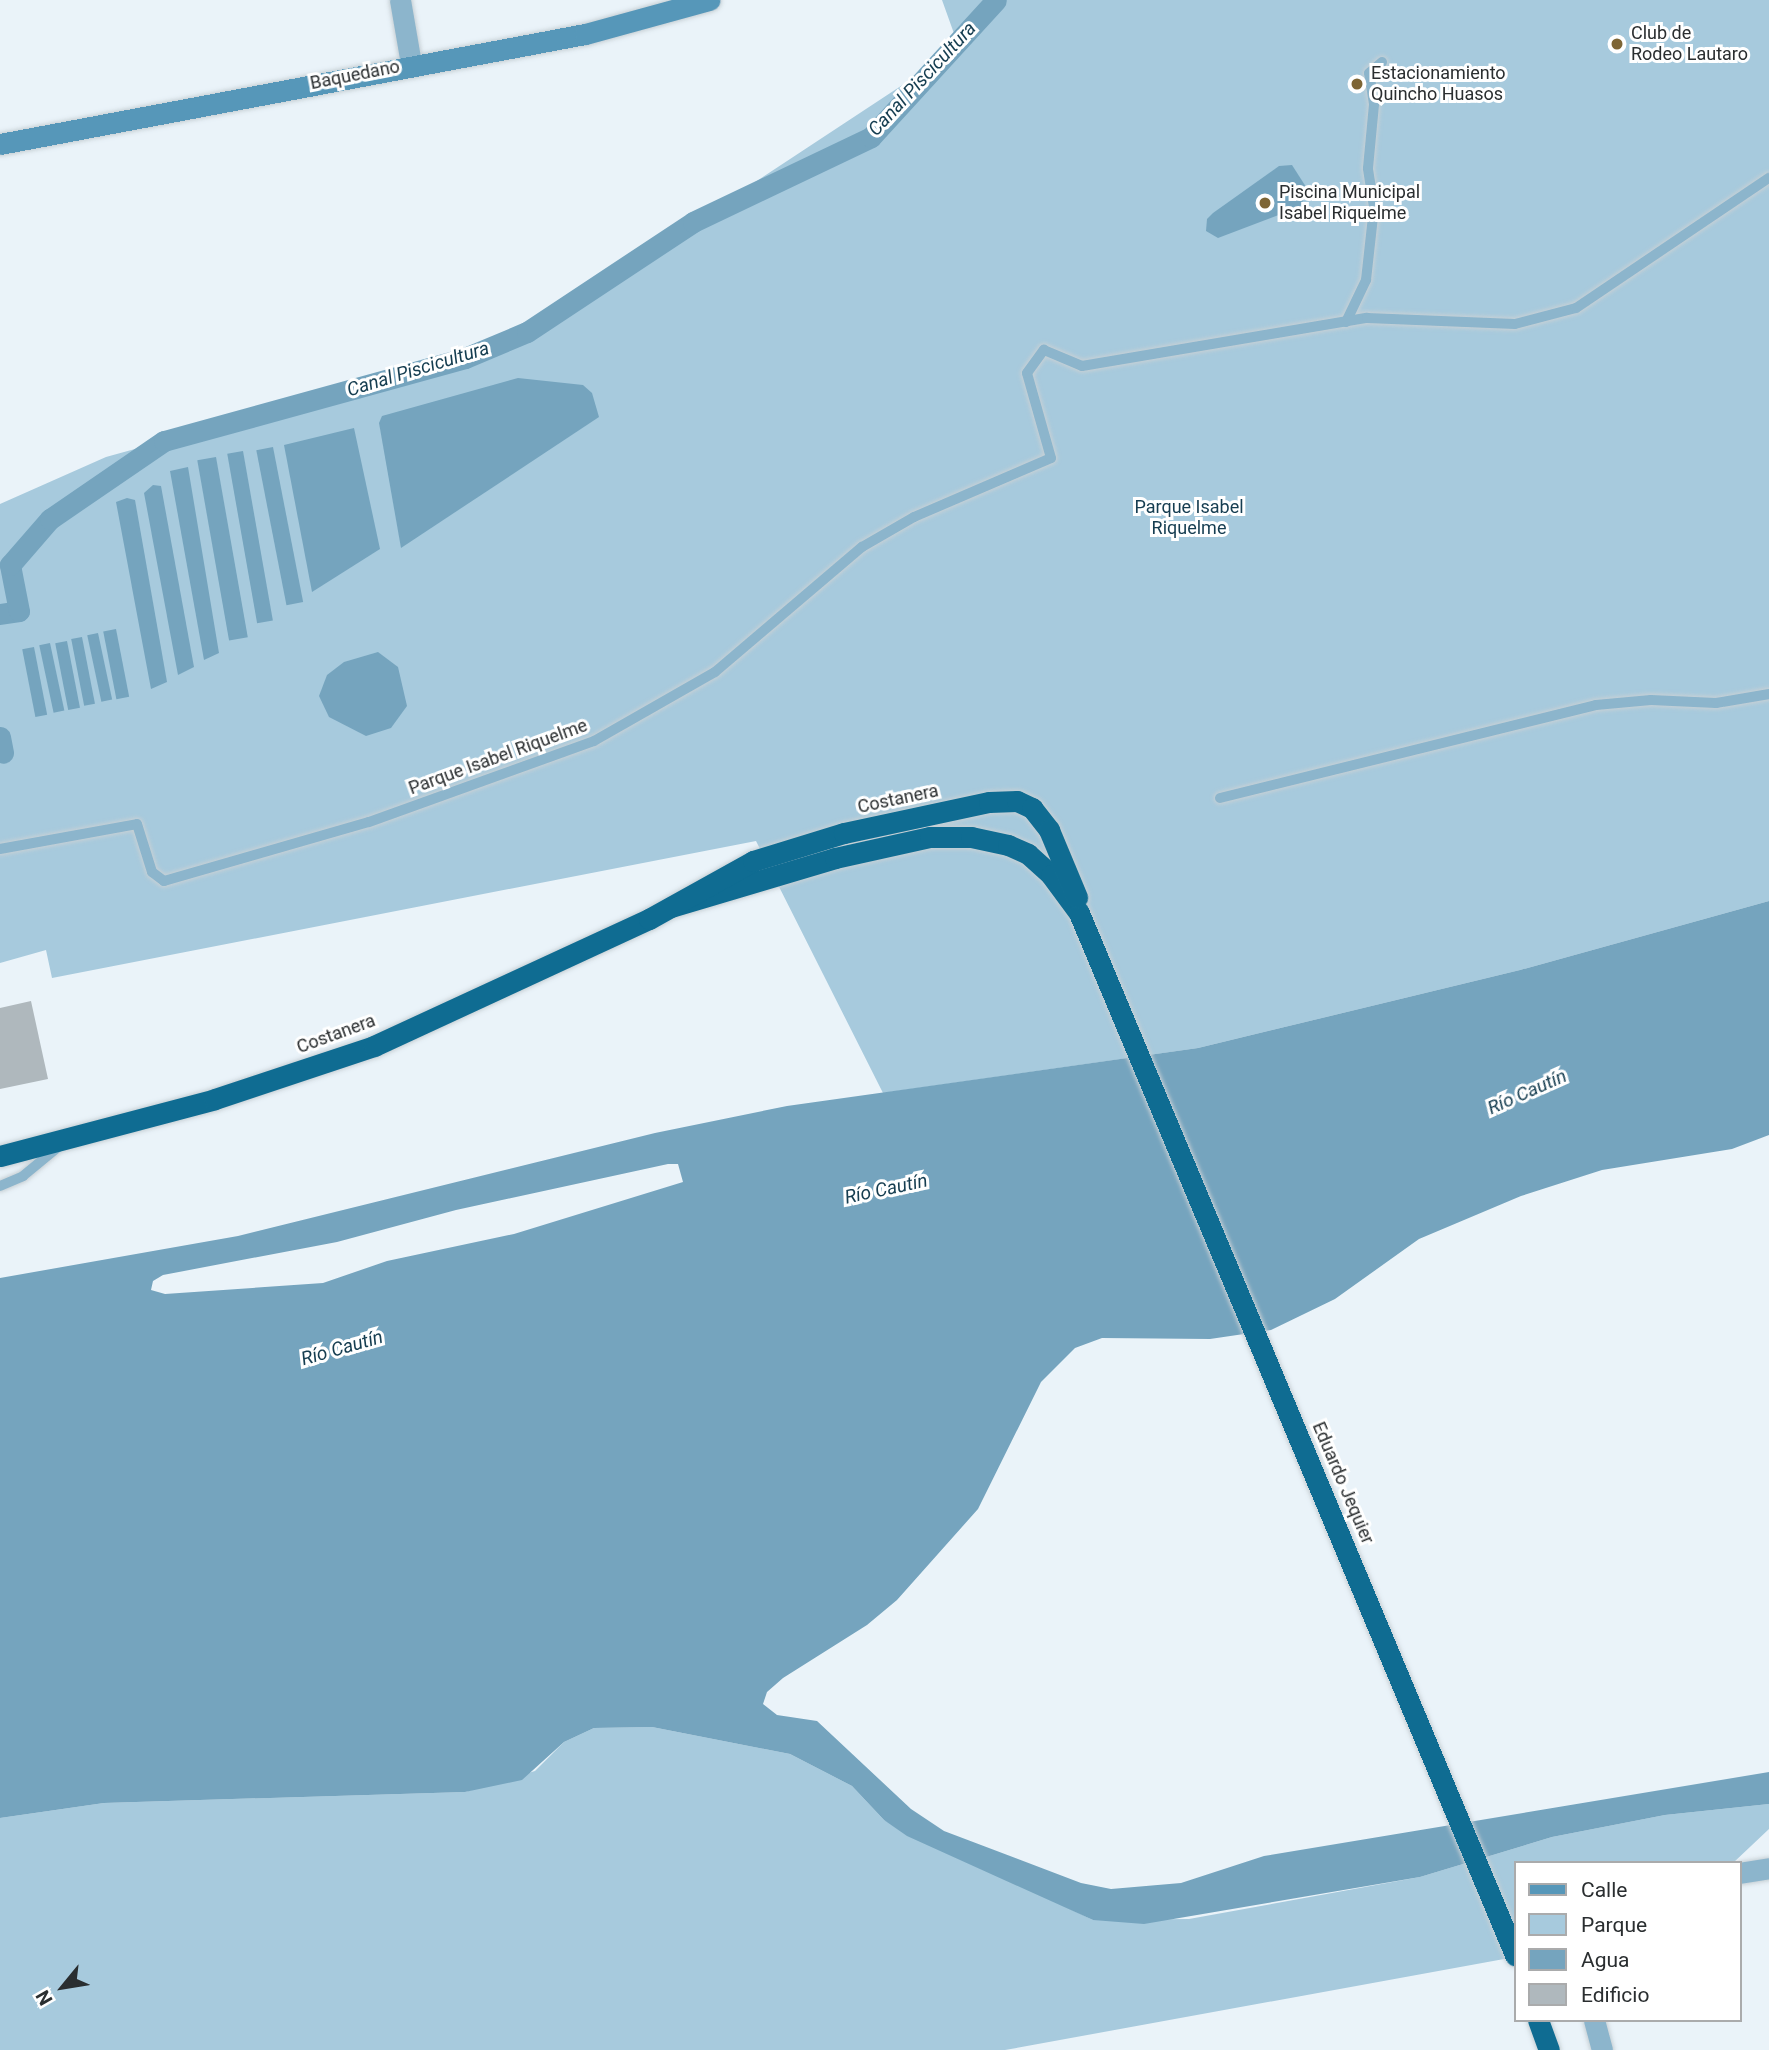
<!DOCTYPE html>
<html>
<head>
<meta charset="utf-8">
<style>
  body { margin:0 }
  #map { position:relative; width:1769px; height:2050px; overflow:hidden; background:#eaf3f9; font-family:Roboto,sans-serif }
  div>[style] { position:absolute }
  .green>* { inset:0; background:#a7cadd }
  .water>* { inset:0; background:#75a4be; transform-origin:0 0 }
  .canal>* { height:21px; margin:-10.5px; padding:0 10.5px; transform-origin:10.5px; border-radius:10.5px; background:#75a4be }
  .building>* { inset:0; background:#afb8bd }
  .roads { filter:drop-shadow(0 0 2px #c7d0d5) drop-shadow(0 0 2px #c7d0d5) }
  .lane>* { height:10px; margin:-5px; padding:0 5px; transform-origin:5px; border-radius:5px; background:#8cb5cc }
  .street>* { height:21px; margin:-10.5px; padding:0 10.5px; transform-origin:10.5px; border-radius:10.5px; background:#8cb5cc }
  .secondary>* { height:21px; margin:-10.5px; padding:0 10.5px; transform-origin:10.5px; border-radius:10.5px; background:#5697b9 }
  .highway>* { height:21px; margin:-10.5px; padding:0 10.5px; transform-origin:10.5px; border-radius:10.5px; background:#0f6c92 }
  .dots>* { width:19px; height:19px; translate:-50% -50%; box-sizing:border-box; border:4px solid #fff; border-radius:50% }
  span { translate:-50% -50%; white-space:nowrap; text-align:center; line-height:1.15; -webkit-text-stroke:6px #fff; paint-order:stroke }
  .poi-label { font-size:18px; color:#2a2e30 }
  .left { translate:0 -50%; text-align:left }
  .street-label { font-size:18px; color:#2a2e30 }
  .park-label { font-size:18px; color:#153d51 }
  .water-label { font-size:19px; color:#153d50; font-style:italic }
  .legend { position:absolute; left:1514px; top:1861px; width:228px; height:161px; box-sizing:border-box; background:#fff; border:2px solid #aaabac; margin:0; padding:9px 12px; list-style:none; font-size:21px; color:#2a2e30 }
  .legend li { display:flex; align-items:center; gap:14px; height:35px }
  .legend b { width:35px; border:2px solid #aaabac }
  .north { position:absolute; left:28px; top:1952px; width:70px; height:70px; -webkit-text-stroke:5px #fff; paint-order:stroke; rotate:240deg; font-size:19px; font-weight:700; line-height:28px; text-align:center; color:#2a2e30 }
  .north::after { content:''; display:block; margin:auto; width:24px; height:32px; background:#2a2e30; clip-path:polygon(50% 0,100% 100%,50% 72%,0 100%) }
</style>
</head>
<body>
<div id="map">
  <div class="green">
    <i style="clip-path:polygon(942px 0,1769px 0,1769px 901px,1520px 970px,1198px 1048px,883px 1093px,756px 841px,52px 978px,46px 950px,0 963px,0 504px,106px 457px,506px 346px,910px 80px,961px 53px)"></i>
    <i style="clip-path:polygon(652px 1727px,790px 1754px,852px 1786px,884px 1820px,1093px 1920px,1189px 1919px,1420px 1877px,1552px 1837px,1665px 1815px,1769px 1804px,1769px 1829px,1733px 1863px,1515px 1863px,1515px 1957px,1005px 2050px,0 2050px,0 1818px,104px 1803px,465px 1792px,535px 1771px,564px 1742px,594px 1728px)"></i>
  </div>
  <div class="water">
    <i style="clip-path:polygon(1292px 165px,1308px 190px,1300px 207px,1218px 238px,1206px 231px,1207px 219px,1213px 213px,1279px 166px)"></i>
    <i style="clip-path:polygon(518px 378px,583px 385px,592px 393px,599px 417px,401px 548px,379px 423px,382px 416px)"></i>
    <i style="clip-path:polygon(354px 428px,380px 549px,312px 592px,284px 445px)"></i>
    <i style="left:273px;top:447px;width:158px;height:17px;rotate:79deg"></i>
    <i style="left:243px;top:451px;width:172px;height:16px;rotate:80deg"></i>
    <i style="left:216px;top:457px;width:183px;height:19px;rotate:80deg"></i>
    <i style="clip-path:polygon(188px 467px,219px 653px,204px 660px,170px 471px)"></i>
    <i style="clip-path:polygon(153px 485px,161px 486px,194px 667px,178px 675px,144px 493px)"></i>
    <i style="clip-path:polygon(127px 498px,135px 500px,167px 682px,151px 689px,116px 502px)"></i>
    <i style="left:116px;top:629px;width:69px;height:13px;rotate:79deg"></i>
    <i style="left:98px;top:633px;width:68px;height:11px;rotate:78deg"></i>
    <i style="left:82px;top:637px;width:68px;height:11px;rotate:79deg"></i>
    <i style="left:67px;top:641px;width:68px;height:12px;rotate:79deg"></i>
    <i style="left:50px;top:643px;width:69px;height:11px;rotate:78deg"></i>
    <i style="left:34px;top:647px;width:69px;height:12px;rotate:79deg"></i>
    <i style="clip-path:polygon(378px 652px,398px 667px,407px 706px,391px 728px,366px 736px,329px 717px,319px 696px,327px 675px,344px 662px)"></i>
    <i style="clip-path:polygon(evenodd,1769px 901px,1769px 1135px,1732px 1149px,1602px 1170px,1521px 1196px,1419px 1239px,1335px 1299px,1271px 1330px,1210px 1339px,1102px 1338px,1075px 1348px,1041px 1382px,978px 1509px,897px 1600px,867px 1625px,783px 1678px,767px 1692px,763px 1704px,777px 1715px,817px 1721px,911px 1809px,944px 1831px,1081px 1883px,1111px 1889px,1181px 1883px,1264px 1856px,1769px 1772px,1769px 1804px,1665px 1815px,1552px 1837px,1420px 1877px,1144px 1924px,1093px 1920px,907px 1836px,884px 1820px,852px 1786px,790px 1754px,652px 1727px,594px 1728px,564px 1742px,522px 1780px,465px 1792px,104px 1803px,0 1818px,0 1278px,238px 1236px,655px 1133px,787px 1106px,1198px 1048px,1520px 970px,1769px 901px,668px 1164px,678px 1164px,683px 1182px,514px 1234px,387px 1261px,323px 1283px,165px 1294px,151px 1290px,153px 1281px,163px 1275px,337px 1242px,456px 1210px,668px 1164px)"></i>
  </div>
  <div class="canal">
    <i style="left:0;top:614px;width:19px;rotate:-9deg"></i>
    <i style="left:19px;top:611px;width:47px;rotate:-101.1deg"></i>
    <i style="left:10px;top:565px;width:61px;rotate:-49deg"></i>
    <i style="left:50px;top:519px;width:138px;rotate:-34.4deg"></i>
    <i style="left:164px;top:441px;width:312px;rotate:-15.4deg"></i>
    <i style="left:465px;top:358px;width:67px;rotate:-22.8deg"></i>
    <i style="left:527px;top:332px;width:199px;rotate:-33.5deg"></i>
    <i style="left:693px;top:222px;width:197px;rotate:-25.5deg"></i>
    <i style="left:871px;top:137px;width:185px;rotate:-47.6deg"></i>
    <i style="left:0;top:737px;width:16px;rotate:79deg"></i>
  </div>
  <div class="building">
    <i style="clip-path:polygon(31px 1001px,48px 1079px,0 1089px,0 1008px)"></i>
  </div>
  <div class="roads">
    <div class="lane">
      <i style="left:1346px;top:322px;width:47px;rotate:-64.5deg"></i>
      <i style="left:1366px;top:280px;width:73px;rotate:-83.7deg"></i>
      <i style="left:1374px;top:207px;width:39px;rotate:-99deg"></i>
      <i style="left:1368px;top:168px;width:64px;rotate:-84.6deg"></i>
      <i style="left:1374px;top:104px;width:31px;rotate:-99deg"></i>
      <i style="left:1369px;top:73px;width:17px;rotate:-40deg"></i>
      <i style="left:1220px;top:798px;width:387px;rotate:-13.9deg"></i>
      <i style="left:1596px;top:705px;width:55px;rotate:-5.2deg"></i>
      <i style="left:1651px;top:700px;width:65px;rotate:2.6deg"></i>
      <i style="left:1716px;top:703px;width:54px;rotate:-9.6deg"></i>
      <i style="left:0;top:849px;width:139px;rotate:-10.3deg"></i>
      <i style="left:137px;top:824px;width:50px;rotate:72.6deg"></i>
      <i style="left:152px;top:872px;width:15px;rotate:37deg"></i>
      <i style="left:164px;top:881px;width:213px;rotate:-16.1deg"></i>
      <i style="left:369px;top:822px;width:239px;rotate:-19.8deg"></i>
      <i style="left:594px;top:741px;width:139px;rotate:-29.7deg"></i>
      <i style="left:715px;top:672px;width:193px;rotate:-40.4deg"></i>
      <i style="left:862px;top:547px;width:60px;rotate:-30deg"></i>
      <i style="left:914px;top:517px;width:149px;rotate:-23.3deg"></i>
      <i style="left:1051px;top:458px;width:88px;rotate:-105.8deg"></i>
      <i style="left:1027px;top:373px;width:29px;rotate:-54deg"></i>
      <i style="left:1044px;top:350px;width:41px;rotate:22.8deg"></i>
      <i style="left:1082px;top:366px;width:289px;rotate:-9.6deg"></i>
      <i style="left:1367px;top:318px;width:148px;rotate:2.3deg"></i>
      <i style="left:1515px;top:324px;width:63px;rotate:-14.7deg"></i>
      <i style="left:1576px;top:308px;width:233px;rotate:-34deg"></i>
      <i style="left:0;top:1186px;width:25px;rotate:-23deg"></i>
      <i style="left:23px;top:1176px;width:45px;rotate:-39.6deg"></i>
    </div>
    <div class="street">
      <i style="left:400px;top:0;width:65px;rotate:80.2deg"></i>
      <i style="left:1739px;top:1873px;width:30px;rotate:-9deg"></i>
      <i style="left:1594px;top:2020px;width:31px;rotate:75deg"></i>
    </div>
    <div class="secondary">
      <i style="left:0;top:144px;width:595px;rotate:-10.65deg"></i>
      <i style="left:585px;top:34px;width:129px;rotate:-15.3deg"></i>
    </div>
    <div class="highway">
      <i style="left:671px;top:907px;width:171px;rotate:-16.6deg"></i>
      <i style="left:835px;top:858px;width:97px;rotate:-12.5deg"></i>
      <i style="left:930px;top:837px;width:41px"></i>
      <i style="left:971px;top:837px;width:38px;rotate:12deg"></i>
      <i style="left:1008px;top:845px;width:22px;rotate:24deg"></i>
      <i style="left:1028px;top:854px;width:31px;rotate:42deg"></i>
      <i style="left:1051px;top:875px;width:47px;rotate:53.6deg"></i>
      <i style="left:1079px;top:913px;width:1130px;rotate:67.29deg"></i>
      <i style="left:0;top:1156px;width:222px;rotate:-14.8deg"></i>
      <i style="left:215px;top:1099px;width:168px;rotate:-18.4deg"></i>
      <i style="left:374px;top:1046px;width:303px;rotate:-24.8deg"></i>
      <i style="left:649px;top:919px;width:119px;rotate:-29.1deg"></i>
      <i style="left:753px;top:861px;width:95px;rotate:-17.1deg"></i>
      <i style="left:844px;top:833px;width:148px;rotate:-12.1deg"></i>
      <i style="left:989px;top:802px;width:28px;rotate:-2deg"></i>
      <i style="left:1017px;top:801px;width:17px;rotate:25deg"></i>
      <i style="left:1032px;top:808px;width:28px;rotate:52deg"></i>
      <i style="left:1049px;top:830px;width:73px;rotate:67.3deg"></i>
      <i style="left:1538px;top:2020px;width:32px;rotate:70deg"></i>
    </div>
  </div>
  <div class="dots">
    <i style="left:1617px;top:44px;background:#7d6535"></i>
    <i style="left:1357px;top:84px;background:#7d6535"></i>
    <i style="left:1265px;top:203px;background:#7d6535"></i>
  </div>
  <div class="poi-label">
    <span class="left" style="left:1631px;top:44px">Club de<br>Rodeo Lautaro</span>
    <span class="left" style="left:1371px;top:84px">Estacionamiento<br>Quincho Huasos</span>
    <span class="left" style="left:1279px;top:203px">Piscina Municipal<br>Isabel Riquelme</span>
  </div>
  <div class="street-label">
    <span style="left:355px;top:75px;rotate:-11deg">Baquedano</span>
    <span style="left:498px;top:757px;rotate:-20deg">Parque Isabel Riquelme</span>
    <span style="left:898px;top:799px;rotate:-12deg">Costanera</span>
    <span style="left:336px;top:1034px;rotate:-20deg">Costanera</span>
    <span style="left:1343px;top:1483px;rotate:67deg">Eduardo Jequier</span>
  </div>
  <div class="park-label">
    <span style="left:1189px;top:518px">Parque Isabel<br>Riquelme</span>
  </div>
  <div class="water-label">
    <span style="left:922px;top:79px;rotate:-47deg">Canal Piscicultura</span>
    <span style="left:418px;top:369px;rotate:-17deg">Canal Piscicultura</span>
    <span style="left:1527px;top:1092px;rotate:-24deg">Río Cautín</span>
    <span style="left:886px;top:1189px;rotate:-12deg">Río Cautín</span>
    <span style="left:342px;top:1348px;rotate:-16deg">Río Cautín</span>
  </div>
  <ul class="legend">
  <li><b style="height:9px;background:#5697b9"></b>Calle</li>
  <li><b style="height:19px;background:#a7cadd"></b>Parque</li>
  <li><b style="height:19px;background:#75a4be"></b>Agua</li>
  <li><b style="height:19px;background:#afb8bd"></b>Edificio</li>
  </ul>
  <div class="north">N</div>
</div>
</body>
</html>
